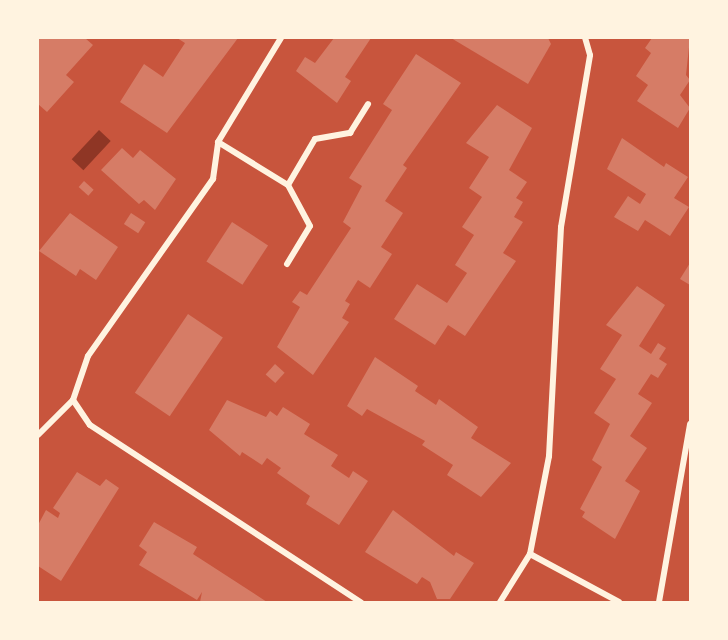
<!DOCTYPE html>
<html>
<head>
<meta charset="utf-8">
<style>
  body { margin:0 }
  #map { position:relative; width:728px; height:640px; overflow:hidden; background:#c8553d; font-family:"Zilla Slab",serif }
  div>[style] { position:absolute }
  .water>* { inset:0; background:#8f3625; transform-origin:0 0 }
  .building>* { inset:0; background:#d67c66; transform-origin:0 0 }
  .minor>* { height:6px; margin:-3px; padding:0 3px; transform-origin:3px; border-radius:3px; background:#fff3e0 }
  span { translate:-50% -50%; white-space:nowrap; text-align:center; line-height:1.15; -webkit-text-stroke:4.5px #fff3e0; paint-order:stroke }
  .frame { position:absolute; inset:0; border:39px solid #fff3e0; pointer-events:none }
</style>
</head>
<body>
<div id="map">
  <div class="water">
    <i style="left:99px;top:130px;width:16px;height:40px;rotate:43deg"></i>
  </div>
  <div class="building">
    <i style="clip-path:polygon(38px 38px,85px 38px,93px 45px,66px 75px,74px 82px,47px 112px,38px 104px)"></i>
    <i style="clip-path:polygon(177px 38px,238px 38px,167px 133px,120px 102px,144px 64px,163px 77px,185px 43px)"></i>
    <i style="clip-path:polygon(334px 38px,371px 38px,345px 77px,351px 81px,337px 103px,296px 71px,305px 57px,315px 63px)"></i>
    <i style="clip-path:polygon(451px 38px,548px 38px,551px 44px,528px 84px)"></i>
    <i style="clip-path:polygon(652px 38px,690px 38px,686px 75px,690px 80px,680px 95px,690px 108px,678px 128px,637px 101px,648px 85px,636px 76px,651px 53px,645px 48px)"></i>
    <i style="clip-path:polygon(416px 54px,461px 83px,403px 165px,407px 168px,385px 201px,403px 213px,381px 247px,392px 254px,370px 288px,358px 280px,345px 301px,350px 304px,342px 318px,349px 322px,313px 375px,277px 347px,300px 307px,292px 302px,300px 291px,307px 295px,351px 228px,343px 222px,362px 186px,349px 178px,392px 110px,383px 104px)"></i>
    <i style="clip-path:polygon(497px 105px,532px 128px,509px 170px,527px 182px,516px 198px,523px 202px,514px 217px,523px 222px,503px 253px,516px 261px,465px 336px,448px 325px,435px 345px,394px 319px,417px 284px,447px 303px,467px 273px,455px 265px,474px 235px,462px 227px,482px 197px,469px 188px,489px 157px,466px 143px)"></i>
    <i style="clip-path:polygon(622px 138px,664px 167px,666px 163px,688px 177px,674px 198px,689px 207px,670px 236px,645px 220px,638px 231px,614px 217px,628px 196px,640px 204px,646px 194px,607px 169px)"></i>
    <i style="clip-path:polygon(122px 148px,133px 158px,140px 150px,176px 179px,155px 210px,144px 200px,139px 204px,101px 170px)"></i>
    <i style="left:84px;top:181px;width:13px;height:8px;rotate:42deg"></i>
    <i style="clip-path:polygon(70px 213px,118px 247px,96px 280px,80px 269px,76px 276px,39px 251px)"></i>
    <i style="left:131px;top:213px;width:17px;height:13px;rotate:33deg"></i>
    <i style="left:232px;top:222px;width:43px;height:47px;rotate:33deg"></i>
    <i style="clip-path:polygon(690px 263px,690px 285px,680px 279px)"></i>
    <i style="clip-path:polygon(637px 286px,665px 305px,639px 346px,651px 354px,658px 343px,666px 348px,659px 359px,667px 364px,658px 378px,651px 374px,638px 394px,652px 403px,630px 436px,647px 448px,625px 481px,640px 491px,615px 539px,582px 517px,585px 512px,580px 509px,602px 467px,592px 460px,610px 424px,594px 413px,616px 379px,600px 369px,622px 335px,606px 325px)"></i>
    <i style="left:188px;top:314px;width:42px;height:95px;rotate:34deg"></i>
    <i style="clip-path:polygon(375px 357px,418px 386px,415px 391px,436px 405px,439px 399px,478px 427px,471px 438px,511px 463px,481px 497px,447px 475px,453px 465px,422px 445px,425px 441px,367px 409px,362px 416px,347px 406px)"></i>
    <i style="left:275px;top:364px;width:13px;height:14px;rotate:42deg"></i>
    <i style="clip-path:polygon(227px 400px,266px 417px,270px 411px,277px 416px,283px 407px,310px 424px,304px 434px,338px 455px,331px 466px,349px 478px,353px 471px,368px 481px,339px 525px,306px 504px,310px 496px,277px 473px,281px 468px,267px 458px,262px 465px,242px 452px,240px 456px,209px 430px)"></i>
    <i style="clip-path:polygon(77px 472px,100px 486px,106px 479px,119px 488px,61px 581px,38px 566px,38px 525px,46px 510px,58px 518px,60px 513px,53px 508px)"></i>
    <i style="clip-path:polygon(393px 510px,454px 556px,456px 552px,474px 563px,450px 599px,437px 599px,430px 582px,422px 577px,417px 584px,365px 552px)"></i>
    <i style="clip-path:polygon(154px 522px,197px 547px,193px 554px,267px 602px,200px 602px,202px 592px,197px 600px,139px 565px,147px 552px,139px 546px)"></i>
  </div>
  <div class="minor">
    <i style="left:218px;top:142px;width:82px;rotate:31.6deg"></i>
    <i style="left:288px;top:185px;width:53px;rotate:-59.6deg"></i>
    <i style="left:315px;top:139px;width:36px;rotate:-10deg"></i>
    <i style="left:350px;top:133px;width:34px;rotate:-58deg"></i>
    <i style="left:287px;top:264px;width:44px;rotate:-58.8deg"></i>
    <i style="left:310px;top:226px;width:47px;rotate:-118.2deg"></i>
    <i style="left:73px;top:400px;width:30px;rotate:56deg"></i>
    <i style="left:90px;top:425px;width:324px;rotate:33.2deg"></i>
    <i style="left:38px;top:435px;width:49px;rotate:-45deg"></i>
    <i style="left:73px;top:400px;width:46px;rotate:-71.2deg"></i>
    <i style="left:88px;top:356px;width:217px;rotate:-54.8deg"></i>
    <i style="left:213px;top:179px;width:37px;rotate:-82deg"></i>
    <i style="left:218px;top:142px;width:122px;rotate:-58.8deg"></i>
    <i style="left:530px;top:554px;width:101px;rotate:28.3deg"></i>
    <i style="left:500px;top:602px;width:57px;rotate:-58deg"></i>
    <i style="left:530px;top:554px;width:100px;rotate:-79deg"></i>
    <i style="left:549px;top:456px;width:229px;rotate:-87deg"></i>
    <i style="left:561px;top:227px;width:174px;rotate:-80.4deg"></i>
    <i style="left:590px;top:55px;width:18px;rotate:-106deg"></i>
    <i style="left:659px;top:602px;width:181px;rotate:-80.1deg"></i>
  </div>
  <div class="frame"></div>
</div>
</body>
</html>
